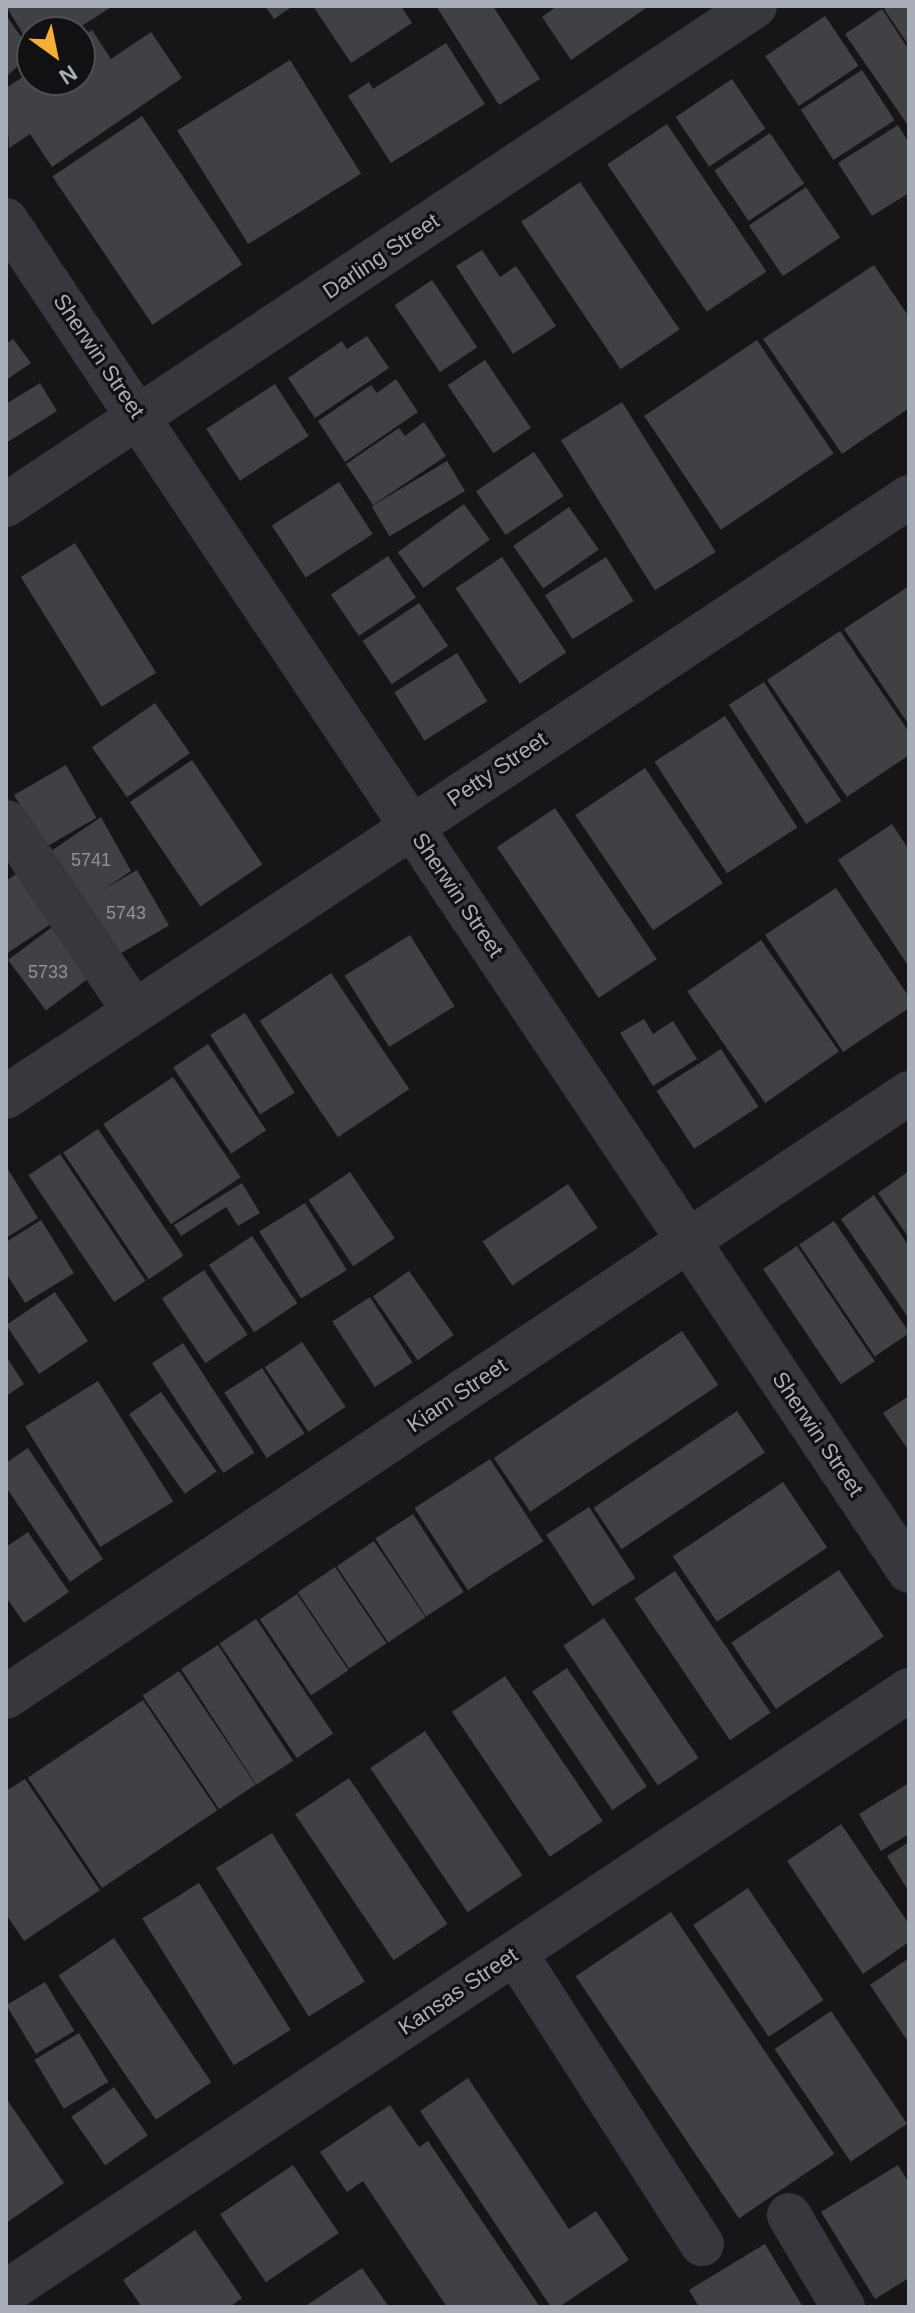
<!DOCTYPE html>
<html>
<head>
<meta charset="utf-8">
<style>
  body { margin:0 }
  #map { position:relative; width:915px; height:2313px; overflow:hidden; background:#161618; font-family:Arial,sans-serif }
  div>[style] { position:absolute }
  .building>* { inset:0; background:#404145; transform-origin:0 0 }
  .minor>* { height:44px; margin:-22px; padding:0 22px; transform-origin:22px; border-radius:22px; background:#37383d }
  span { translate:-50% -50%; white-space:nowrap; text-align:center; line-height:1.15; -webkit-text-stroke:6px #111113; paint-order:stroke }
  .number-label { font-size:18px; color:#8e929b }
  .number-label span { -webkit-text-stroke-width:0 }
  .street-label { font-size:22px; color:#a8adb8 }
  .frame { position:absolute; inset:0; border:8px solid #a8adb8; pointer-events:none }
  .north { position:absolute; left:16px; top:16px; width:80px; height:80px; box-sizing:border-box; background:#111113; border:2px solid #4d4f55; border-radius:50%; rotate:147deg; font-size:22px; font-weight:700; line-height:32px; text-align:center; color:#a8adb8 }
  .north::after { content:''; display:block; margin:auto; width:28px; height:36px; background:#f2b134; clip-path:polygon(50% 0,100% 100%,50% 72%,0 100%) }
</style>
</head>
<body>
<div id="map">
  <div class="building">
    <i style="clip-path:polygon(6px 6px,113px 6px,72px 32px,32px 32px,32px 49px)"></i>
    <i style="clip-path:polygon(265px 6px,293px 6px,274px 19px)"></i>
    <i style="clip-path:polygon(313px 6px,401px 6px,412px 23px,351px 63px)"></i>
    <i style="clip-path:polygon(436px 6px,493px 6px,540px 79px,499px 105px)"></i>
    <i style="clip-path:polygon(557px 6px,649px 6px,571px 60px,542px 17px)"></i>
    <i style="clip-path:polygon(888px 6px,909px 6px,909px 46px,884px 9px)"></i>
    <i style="clip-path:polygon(882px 9px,909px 50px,909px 127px,845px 34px)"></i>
    <i style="clip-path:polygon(6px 15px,32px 53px,6px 77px)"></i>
    <i style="left:825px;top:16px;width:60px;height:72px;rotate:56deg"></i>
    <i style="clip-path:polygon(92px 30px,111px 59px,151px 32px,182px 78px,52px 167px,30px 134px,9px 148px,6px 88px,32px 71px,32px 80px,80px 80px,80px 38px)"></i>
    <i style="clip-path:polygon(446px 43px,485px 104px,391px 163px,348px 96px,369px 82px,373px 89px)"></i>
    <i style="left:290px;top:60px;width:134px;height:133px;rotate:58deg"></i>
    <i style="left:862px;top:70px;width:60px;height:73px;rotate:57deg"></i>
    <i style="left:732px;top:79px;width:60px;height:68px;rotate:56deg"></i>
    <i style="left:142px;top:116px;width:179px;height:108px;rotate:56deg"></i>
    <i style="left:667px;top:124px;width:178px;height:72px;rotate:56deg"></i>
    <i style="clip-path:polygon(898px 125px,909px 143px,909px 193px,872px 216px,838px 163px)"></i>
    <i style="left:770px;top:133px;width:61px;height:67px;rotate:56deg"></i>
    <i style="left:580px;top:182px;width:178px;height:71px;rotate:56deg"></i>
    <i style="left:806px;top:187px;width:61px;height:69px;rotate:56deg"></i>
    <i style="clip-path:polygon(482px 250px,500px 277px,516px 266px,556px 326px,513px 354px,456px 266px)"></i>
    <i style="clip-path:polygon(874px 265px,909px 317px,909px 408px,842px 454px,763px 339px)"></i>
    <i style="left:432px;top:280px;width:81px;height:45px;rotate:56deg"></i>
    <i style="clip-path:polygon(367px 336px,389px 368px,315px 418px,288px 378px,342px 341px,347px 349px)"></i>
    <i style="clip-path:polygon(13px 339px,31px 363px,6px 380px,6px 344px)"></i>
    <i style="left:757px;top:340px;width:137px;height:136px;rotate:56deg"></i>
    <i style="left:485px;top:360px;width:82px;height:45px;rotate:56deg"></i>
    <i style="clip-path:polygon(396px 379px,418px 412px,345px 462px,318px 421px,371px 385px,377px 393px)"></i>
    <i style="clip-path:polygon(40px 383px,57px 411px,6px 443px,6px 404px)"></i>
    <i style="left:275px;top:384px;width:62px;height:82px;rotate:57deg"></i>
    <i style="left:622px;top:402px;width:177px;height:72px;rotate:58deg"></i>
    <i style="clip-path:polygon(424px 422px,446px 456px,373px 505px,346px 464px,399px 428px,405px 436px)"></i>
    <i style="left:534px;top:452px;width:53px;height:70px;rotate:56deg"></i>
    <i style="left:447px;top:461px;width:35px;height:88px;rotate:59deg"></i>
    <i style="left:339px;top:482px;width:62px;height:80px;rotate:57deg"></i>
    <i style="left:464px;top:504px;width:44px;height:82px;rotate:54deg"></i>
    <i style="left:569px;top:507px;width:52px;height:68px;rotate:55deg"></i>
    <i style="left:75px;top:543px;width:153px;height:64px;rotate:58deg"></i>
    <i style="left:388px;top:556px;width:50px;height:69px;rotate:56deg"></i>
    <i style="left:502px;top:557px;width:115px;height:56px;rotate:56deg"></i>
    <i style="left:606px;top:557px;width:52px;height:72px;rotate:58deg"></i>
    <i style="clip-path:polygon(909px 586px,909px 725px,844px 629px)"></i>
    <i style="left:419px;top:603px;width:52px;height:68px;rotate:56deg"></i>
    <i style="clip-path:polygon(840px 631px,909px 732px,909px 755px,847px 797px,767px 680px)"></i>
    <i style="left:457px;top:653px;width:57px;height:74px;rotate:58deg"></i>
    <i style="left:764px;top:682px;width:142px;height:42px;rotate:57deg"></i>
    <i style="left:155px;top:703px;width:61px;height:77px;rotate:55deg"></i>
    <i style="left:725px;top:716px;width:133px;height:84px;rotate:57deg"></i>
    <i style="left:192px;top:760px;width:126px;height:75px;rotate:56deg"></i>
    <i style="left:66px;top:765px;width:61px;height:60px;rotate:60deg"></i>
    <i style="left:645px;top:768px;width:139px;height:84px;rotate:56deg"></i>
    <i style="left:555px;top:808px;width:182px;height:70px;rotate:56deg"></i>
    <i style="clip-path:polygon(101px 817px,131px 871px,82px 904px,51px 851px)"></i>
    <i style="clip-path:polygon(892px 824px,909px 850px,909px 967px,838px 860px)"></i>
    <i style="left:137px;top:870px;width:64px;height:60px;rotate:60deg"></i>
    <i style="clip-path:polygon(16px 874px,54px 922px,6px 954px,6px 881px)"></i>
    <i style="clip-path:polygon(836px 888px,909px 997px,909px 1008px,843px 1052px,765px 935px)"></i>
    <i style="left:52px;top:927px;width:63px;height:55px;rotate:53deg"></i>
    <i style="left:410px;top:935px;width:84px;height:77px;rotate:58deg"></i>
    <i style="left:761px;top:940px;width:136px;height:90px;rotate:55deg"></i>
    <i style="left:331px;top:973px;width:140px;height:86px;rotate:56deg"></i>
    <i style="left:245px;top:1013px;width:94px;height:41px;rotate:58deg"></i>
    <i style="clip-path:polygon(644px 1019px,653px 1034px,673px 1021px,697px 1059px,653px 1086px,620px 1033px)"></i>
    <i style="left:208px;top:1044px;width:104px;height:42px;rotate:56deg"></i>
    <i style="left:721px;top:1049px;width:69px;height:77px;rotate:57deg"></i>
    <i style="left:173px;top:1077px;width:121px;height:84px;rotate:56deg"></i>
    <i style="left:98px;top:1129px;width:153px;height:42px;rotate:56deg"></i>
    <i style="left:60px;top:1154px;width:153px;height:38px;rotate:56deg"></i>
    <i style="clip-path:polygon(6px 1166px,38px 1218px,6px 1238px)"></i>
    <i style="clip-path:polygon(909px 1171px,909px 1238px,878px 1193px)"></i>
    <i style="left:350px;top:1172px;width:80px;height:50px;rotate:56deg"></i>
    <i style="clip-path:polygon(242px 1183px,260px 1213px,238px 1226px,226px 1207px,181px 1236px,174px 1225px)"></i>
    <i style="left:568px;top:1184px;width:53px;height:103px;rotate:56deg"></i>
    <i style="clip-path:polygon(874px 1195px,909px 1246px,909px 1319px,841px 1219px)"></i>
    <i style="left:305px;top:1203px;width:79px;height:54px;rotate:58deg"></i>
    <i style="clip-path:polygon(41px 1220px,74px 1273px,25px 1303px,6px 1273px,6px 1242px)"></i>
    <i style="left:834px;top:1221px;width:135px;height:42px;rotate:56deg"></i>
    <i style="left:252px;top:1236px;width:81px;height:52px;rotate:56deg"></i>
    <i style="left:797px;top:1246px;width:139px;height:41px;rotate:56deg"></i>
    <i style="left:204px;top:1270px;width:78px;height:51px;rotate:56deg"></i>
    <i style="left:409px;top:1271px;width:78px;height:44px;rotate:55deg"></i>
    <i style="left:55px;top:1292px;width:59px;height:59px;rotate:56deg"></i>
    <i style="left:370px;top:1297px;width:78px;height:45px;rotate:57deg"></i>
    <i style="left:682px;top:1331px;width:65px;height:227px;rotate:56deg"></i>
    <i style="left:302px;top:1342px;width:78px;height:45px;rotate:56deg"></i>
    <i style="left:183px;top:1343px;width:131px;height:37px;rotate:57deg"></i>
    <i style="clip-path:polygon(6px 1356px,24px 1384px,6px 1396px)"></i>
    <i style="left:262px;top:1368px;width:78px;height:45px;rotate:57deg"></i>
    <i style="left:98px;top:1381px;width:142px;height:86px;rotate:58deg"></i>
    <i style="left:161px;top:1392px;width:97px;height:39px;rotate:55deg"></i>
    <i style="clip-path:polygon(909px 1396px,909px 1451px,883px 1413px)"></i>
    <i style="left:737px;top:1411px;width:50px;height:173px;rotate:56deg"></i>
    <i style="clip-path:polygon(28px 1448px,103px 1559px,70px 1582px,6px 1487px,6px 1463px)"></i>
    <i style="left:490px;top:1459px;width:98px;height:90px;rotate:57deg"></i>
    <i style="left:783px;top:1482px;width:79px;height:133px;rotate:56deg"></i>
    <i style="left:589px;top:1507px;width:85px;height:51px;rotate:57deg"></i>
    <i style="left:413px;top:1514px;width:93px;height:45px;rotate:57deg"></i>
    <i style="clip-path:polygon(28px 1532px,69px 1592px,24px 1623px,6px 1597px,6px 1547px)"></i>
    <i style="left:374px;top:1541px;width:92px;height:45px;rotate:56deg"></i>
    <i style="left:335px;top:1567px;width:92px;height:45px;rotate:56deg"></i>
    <i style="left:839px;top:1570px;width:80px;height:130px;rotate:56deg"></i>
    <i style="left:675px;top:1571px;width:171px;height:49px;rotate:56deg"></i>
    <i style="left:297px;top:1594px;width:92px;height:45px;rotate:56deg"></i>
    <i style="left:604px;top:1618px;width:169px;height:49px;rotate:56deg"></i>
    <i style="left:256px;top:1619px;width:138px;height:44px;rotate:56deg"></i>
    <i style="left:218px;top:1645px;width:138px;height:44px;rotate:57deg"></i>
    <i style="left:567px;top:1668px;width:143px;height:42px;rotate:56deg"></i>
    <i style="left:179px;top:1671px;width:137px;height:44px;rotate:56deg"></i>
    <i style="left:505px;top:1676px;width:175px;height:64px;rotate:56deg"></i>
    <i style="left:143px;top:1700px;width:133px;height:139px;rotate:56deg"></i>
    <i style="left:425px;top:1731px;width:174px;height:66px;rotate:56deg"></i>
    <i style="left:349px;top:1778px;width:176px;height:65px;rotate:56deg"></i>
    <i style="clip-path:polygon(25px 1779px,100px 1890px,24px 1941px,6px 1914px,6px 1791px)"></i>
    <i style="clip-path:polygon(909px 1783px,909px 1834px,881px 1851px,859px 1814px)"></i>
    <i style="clip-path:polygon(841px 1824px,909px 1924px,909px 1942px,863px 1974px,787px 1861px)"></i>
    <i style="left:272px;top:1833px;width:175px;height:66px;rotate:58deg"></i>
    <i style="clip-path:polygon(909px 1842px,909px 1892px,887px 1856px)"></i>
    <i style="left:199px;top:1883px;width:173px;height:67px;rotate:58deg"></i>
    <i style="left:748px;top:1888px;width:135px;height:66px;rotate:56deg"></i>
    <i style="left:671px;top:1912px;width:292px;height:115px;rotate:56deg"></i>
    <i style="left:114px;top:1938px;width:174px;height:67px;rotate:56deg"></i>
    <i style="clip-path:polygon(909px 1958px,909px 2043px,870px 1985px)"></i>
    <i style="left:45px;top:1982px;width:57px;height:45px;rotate:59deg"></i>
    <i style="left:831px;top:2011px;width:136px;height:68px;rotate:56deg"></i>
    <i style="left:79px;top:2033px;width:57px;height:52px;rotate:59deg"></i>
    <i style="clip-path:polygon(468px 2078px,569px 2229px,596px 2211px,629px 2260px,559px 2307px,551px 2307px,420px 2111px)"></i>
    <i style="left:114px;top:2087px;width:59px;height:52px;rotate:55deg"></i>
    <i style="clip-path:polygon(6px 2098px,64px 2183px,6px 2223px)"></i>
    <i style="clip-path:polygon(390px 2105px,419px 2147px,428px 2141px,540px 2307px,447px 2307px,363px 2181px,347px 2192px,320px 2152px)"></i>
    <i style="left:293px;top:2165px;width:82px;height:88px;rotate:56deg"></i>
    <i style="clip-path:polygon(898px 2165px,909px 2183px,909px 2278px,875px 2299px,821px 2212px)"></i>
    <i style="clip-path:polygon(195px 2230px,242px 2298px,230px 2307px,142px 2307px,123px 2280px)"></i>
    <i style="clip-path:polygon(765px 2244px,803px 2307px,699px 2307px,689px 2290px)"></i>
    <i style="clip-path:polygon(362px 2268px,389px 2307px,304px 2307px)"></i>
  </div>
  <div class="minor">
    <i style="left:6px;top:220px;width:1625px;rotate:56.24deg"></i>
    <i style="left:6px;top:505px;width:900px;rotate:-33.67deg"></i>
    <i style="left:7px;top:822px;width:228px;rotate:56.1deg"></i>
    <i style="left:6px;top:1097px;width:1084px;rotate:-33.6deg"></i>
    <i style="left:6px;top:1697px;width:1086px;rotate:-33.78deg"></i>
    <i style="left:515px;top:1953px;width:346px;rotate:57.3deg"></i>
    <i style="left:789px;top:2215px;width:107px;rotate:59.6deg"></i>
    <i style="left:6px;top:2292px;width:1085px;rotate:-33.69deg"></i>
  </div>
  <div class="number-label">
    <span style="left:91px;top:860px">5741</span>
    <span style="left:126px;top:913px">5743</span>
    <span style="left:48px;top:972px">5733</span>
  </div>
  <div class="street-label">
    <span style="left:381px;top:256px;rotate:-34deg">Darling Street</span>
    <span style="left:99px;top:356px;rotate:56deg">Sherwin Street</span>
    <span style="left:497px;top:769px;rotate:-34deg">Petty Street</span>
    <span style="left:458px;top:895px;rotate:56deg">Sherwin Street</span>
    <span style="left:457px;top:1395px;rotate:-34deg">Kiam Street</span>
    <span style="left:818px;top:1434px;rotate:56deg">Sherwin Street</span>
    <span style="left:458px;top:1991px;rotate:-34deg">Kansas Street</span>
  </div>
  <div class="frame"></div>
  <div class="north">N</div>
</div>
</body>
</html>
